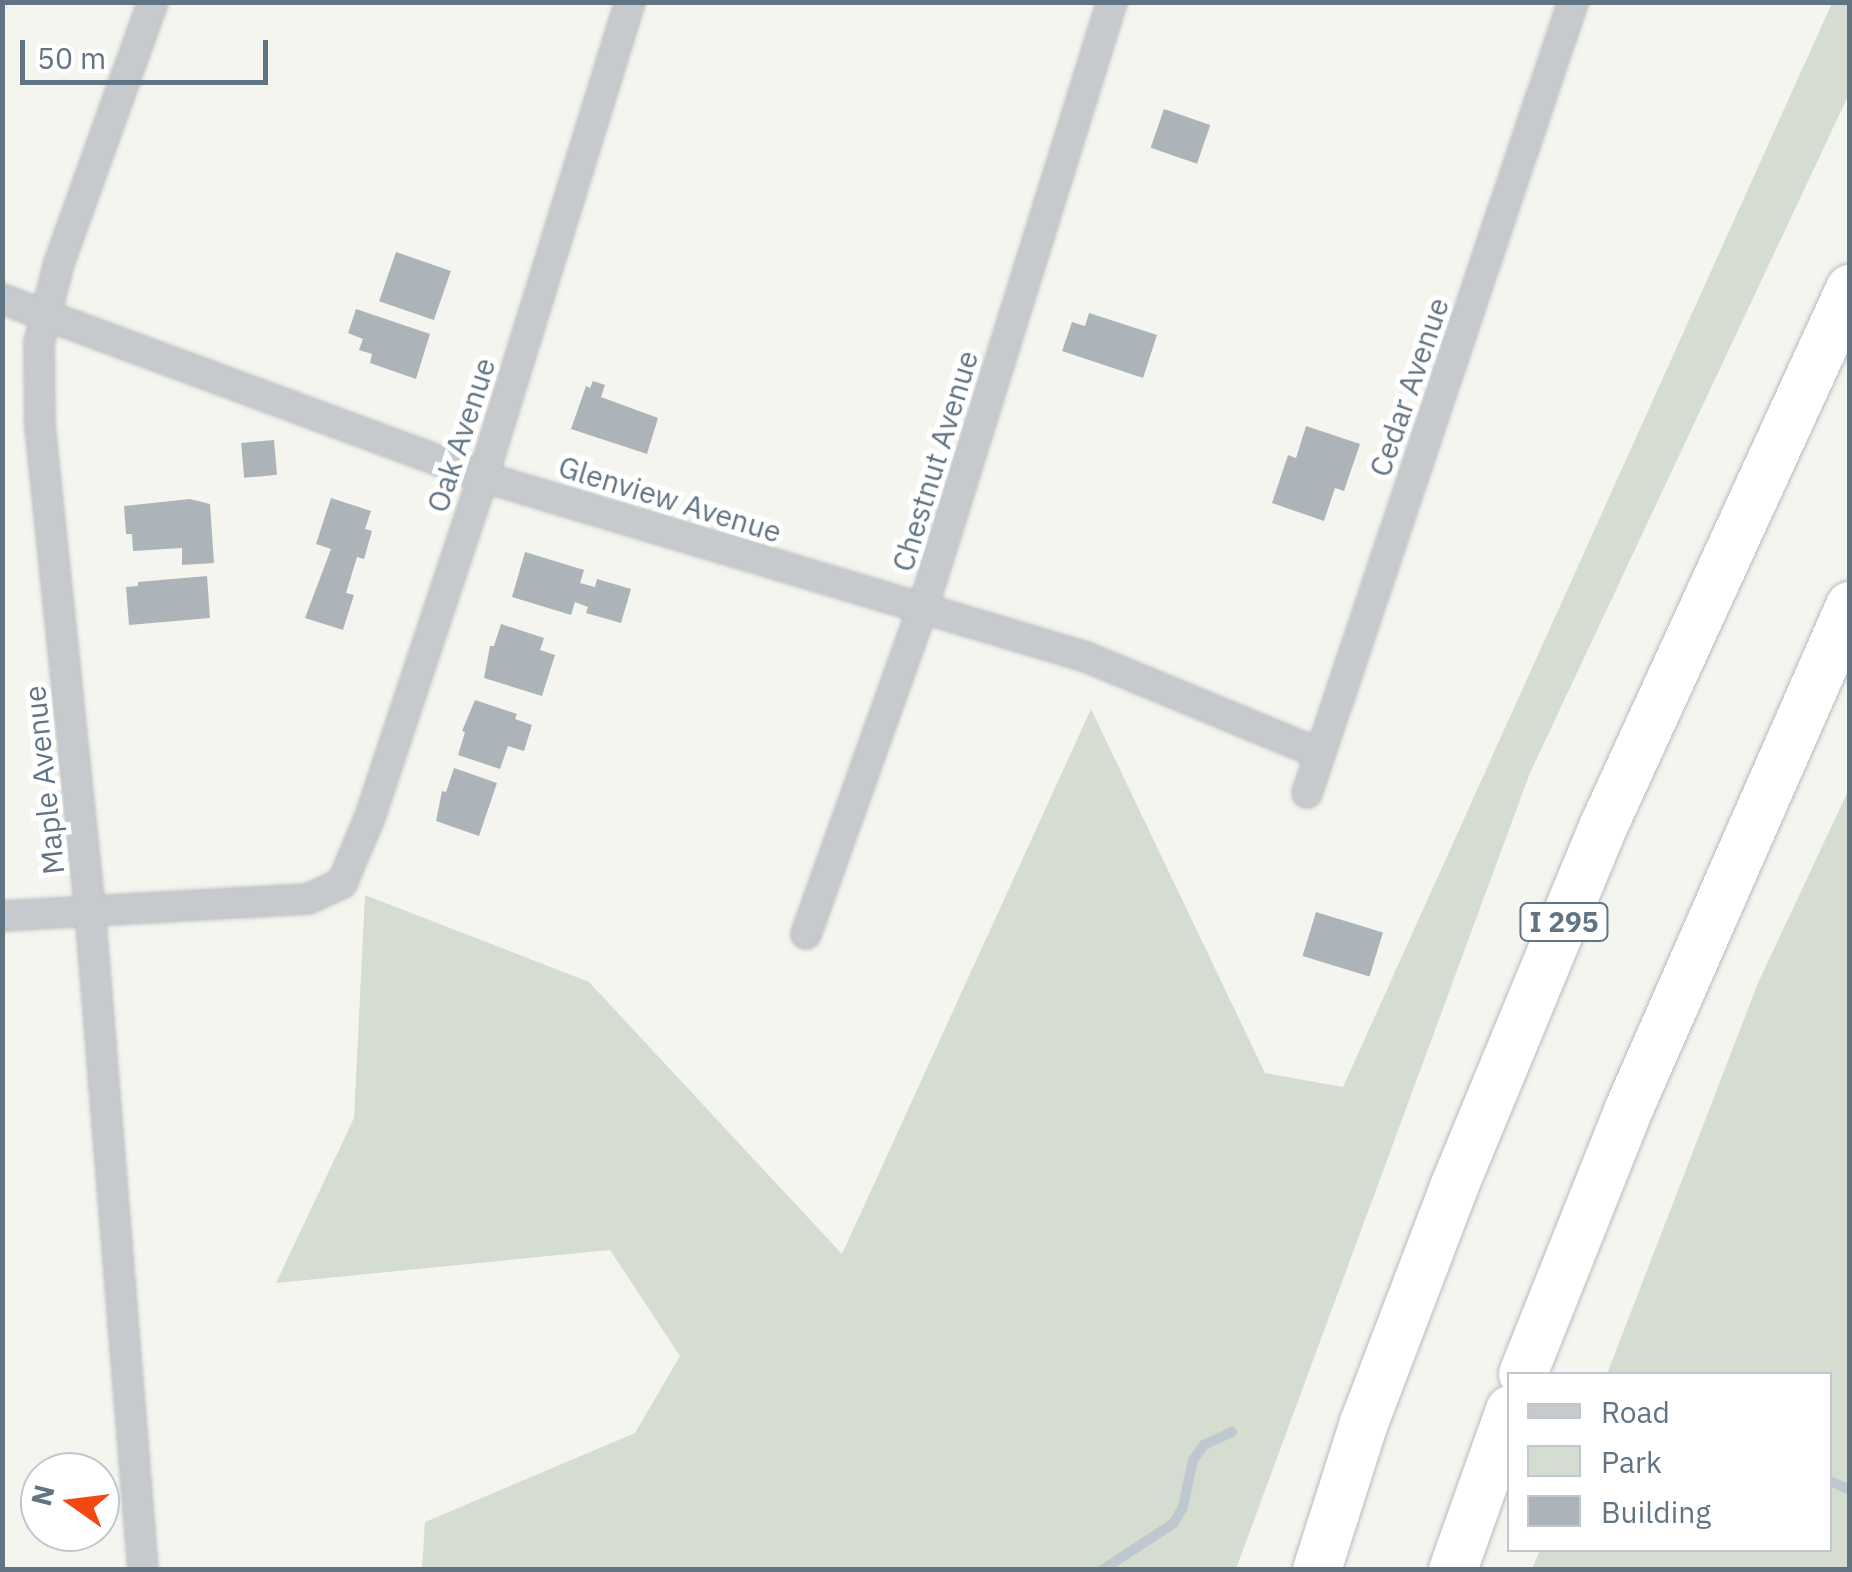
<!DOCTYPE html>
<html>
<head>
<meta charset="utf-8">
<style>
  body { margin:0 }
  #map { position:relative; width:1852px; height:1572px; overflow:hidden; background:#f5f5f0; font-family:"IBM Plex Sans",sans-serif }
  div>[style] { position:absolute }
  .green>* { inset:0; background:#d5ddd1 }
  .stream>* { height:10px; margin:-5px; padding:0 5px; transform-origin:5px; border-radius:5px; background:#bdc9ce }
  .building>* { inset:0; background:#acb4b9; transform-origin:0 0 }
  .roads { filter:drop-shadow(0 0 2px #b8bbbe) drop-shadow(0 0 2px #b8bbbe) }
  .street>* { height:28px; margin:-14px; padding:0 14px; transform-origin:14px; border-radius:14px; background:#c7cacd }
  .highway>* { height:48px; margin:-24px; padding:0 24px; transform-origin:24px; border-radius:24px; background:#fff }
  span { translate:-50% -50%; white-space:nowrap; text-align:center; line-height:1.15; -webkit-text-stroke:10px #fff; paint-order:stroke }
  .shield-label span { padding:2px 8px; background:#fff; border:2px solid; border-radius:8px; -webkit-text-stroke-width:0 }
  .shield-label { font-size:28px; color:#617484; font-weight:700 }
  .street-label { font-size:30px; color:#617484 }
  .frame { position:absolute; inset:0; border:5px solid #617484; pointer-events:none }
  .legend { position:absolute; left:1507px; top:1372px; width:325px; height:180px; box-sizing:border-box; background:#fff; border:2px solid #c0c7ce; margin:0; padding:12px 18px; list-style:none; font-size:30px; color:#617484 }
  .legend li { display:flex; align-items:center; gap:20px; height:50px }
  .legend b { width:50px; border:2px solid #c0c7ce }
  .north { position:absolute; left:20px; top:1452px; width:100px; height:100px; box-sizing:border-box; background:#fff; border:2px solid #c0c7ce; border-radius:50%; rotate:284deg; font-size:28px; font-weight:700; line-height:40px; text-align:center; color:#617484 }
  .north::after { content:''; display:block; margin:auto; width:35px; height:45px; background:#f44711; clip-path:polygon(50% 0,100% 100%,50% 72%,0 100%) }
  .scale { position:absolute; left:20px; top:40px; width:248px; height:45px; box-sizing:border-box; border:5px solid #617484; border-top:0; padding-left:12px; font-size:30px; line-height:35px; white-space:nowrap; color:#617484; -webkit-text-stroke:8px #fff; paint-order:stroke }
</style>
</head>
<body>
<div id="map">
  <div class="green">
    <i style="clip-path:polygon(1832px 3px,1849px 3px,1849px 94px,1530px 773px,1236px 1569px,422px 1569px,425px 1522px,635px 1433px,680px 1356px,610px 1250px,276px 1283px,354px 1118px,365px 895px,589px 982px,842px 1254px,1091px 709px,1265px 1073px,1343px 1087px)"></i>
    <i style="clip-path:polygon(1849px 789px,1849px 1569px,1532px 1569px,1540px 1550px,1830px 1550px,1830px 1374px,1607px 1374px,1758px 983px)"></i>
  </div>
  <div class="stream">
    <i style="left:1830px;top:1481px;width:22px;rotate:24deg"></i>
    <i style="left:1102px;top:1570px;width:86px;rotate:-33.1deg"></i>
    <i style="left:1174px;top:1523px;width:18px;rotate:-61deg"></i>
    <i style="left:1183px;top:1507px;width:48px;rotate:-78deg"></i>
    <i style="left:1193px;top:1460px;width:19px;rotate:-54deg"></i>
    <i style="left:1204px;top:1445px;width:31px;rotate:-25deg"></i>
  </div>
  <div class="building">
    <i style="left:1164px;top:109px;width:49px;height:41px;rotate:19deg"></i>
    <i style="left:396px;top:252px;width:58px;height:52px;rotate:19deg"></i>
    <i style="clip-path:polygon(356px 309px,430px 334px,416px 379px,370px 363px,372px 354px,359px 350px,363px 339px,348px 333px)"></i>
    <i style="clip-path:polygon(1089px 313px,1157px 335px,1143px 378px,1062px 351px,1072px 322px,1085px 326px)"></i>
    <i style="clip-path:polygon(593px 381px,605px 385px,601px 397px,658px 418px,647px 454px,571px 429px,586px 386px,590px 388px)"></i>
    <i style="clip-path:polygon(1306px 426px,1360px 444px,1344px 491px,1335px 488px,1324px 521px,1272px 503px,1288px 455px,1296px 458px)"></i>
    <i style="left:274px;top:440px;width:35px;height:33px;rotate:85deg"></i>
    <i style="clip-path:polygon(331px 498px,371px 511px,365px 529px,372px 531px,364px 559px,357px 557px,346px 593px,354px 595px,343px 630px,305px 618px,331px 549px,316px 544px)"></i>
    <i style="clip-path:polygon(190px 499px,210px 504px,214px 563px,182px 565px,182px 548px,133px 551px,132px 534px,126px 534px,124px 506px)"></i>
    <i style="clip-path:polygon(525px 552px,584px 570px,580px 583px,595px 587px,597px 579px,631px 589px,621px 623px,586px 613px,588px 607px,575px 602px,571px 615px,512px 597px)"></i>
    <i style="clip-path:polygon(207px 576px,210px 618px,129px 625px,126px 587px,138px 586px,138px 582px)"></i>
    <i style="clip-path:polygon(501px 624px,544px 638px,540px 650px,555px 655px,542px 696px,484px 678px,490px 646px,494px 646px)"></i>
    <i style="clip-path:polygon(475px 700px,517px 714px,515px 719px,532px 725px,524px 751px,508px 746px,500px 769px,458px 755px,465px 732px,462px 731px)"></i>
    <i style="clip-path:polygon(454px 768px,497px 783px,479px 836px,436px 821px,442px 791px,446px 792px)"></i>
    <i style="left:1316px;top:912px;width:70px;height:46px;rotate:17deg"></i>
  </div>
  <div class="roads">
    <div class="street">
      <i style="left:2px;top:299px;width:513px;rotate:20.31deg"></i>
      <i style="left:483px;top:477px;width:629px;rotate:16.62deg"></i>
      <i style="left:1086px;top:657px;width:253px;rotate:22.5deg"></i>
      <i style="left:1307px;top:793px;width:835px;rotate:-71.41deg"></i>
      <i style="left:2px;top:916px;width:306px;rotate:-3.2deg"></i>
      <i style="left:308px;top:899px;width:38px;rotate:-25deg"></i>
      <i style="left:342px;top:883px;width:72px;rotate:-67deg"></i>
      <i style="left:370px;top:817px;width:358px;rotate:-71.6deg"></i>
      <i style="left:483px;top:477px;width:497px;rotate:-72.8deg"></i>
      <i style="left:806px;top:934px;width:346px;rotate:-70.3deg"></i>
      <i style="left:923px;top:608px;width:635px;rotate:-72.68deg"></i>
      <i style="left:143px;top:1570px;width:662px;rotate:-94.59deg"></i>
      <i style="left:90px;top:910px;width:491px;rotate:-95.9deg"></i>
      <i style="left:40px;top:422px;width:79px;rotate:-90.7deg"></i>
      <i style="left:39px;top:343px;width:82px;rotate:-76deg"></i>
      <i style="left:59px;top:263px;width:277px;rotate:-70.2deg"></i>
    </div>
    <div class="highway">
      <i style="left:1523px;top:1374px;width:283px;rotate:-68.2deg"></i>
      <i style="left:1628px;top:1111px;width:552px;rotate:-66.27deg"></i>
      <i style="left:1317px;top:1570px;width:154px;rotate:-72.3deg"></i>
      <i style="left:1364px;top:1423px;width:253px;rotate:-69.1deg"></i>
      <i style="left:1454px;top:1187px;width:392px;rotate:-67.5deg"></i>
      <i style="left:1604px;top:825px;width:590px;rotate:-65.35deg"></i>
      <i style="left:1453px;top:1570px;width:170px;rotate:-70.4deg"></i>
    </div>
  </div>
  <div class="shield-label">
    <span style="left:1564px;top:922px">I 295</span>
  </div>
  <div class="street-label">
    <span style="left:1409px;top:387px;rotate:-71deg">Cedar Avenue</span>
    <span style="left:461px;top:435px;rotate:-72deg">Oak Avenue</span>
    <span style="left:935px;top:461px;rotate:-73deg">Chestnut Avenue</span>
    <span style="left:670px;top:499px;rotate:17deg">Glenview Avenue</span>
    <span style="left:44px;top:780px;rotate:-96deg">Maple Avenue</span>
  </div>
  <div class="frame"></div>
  <ul class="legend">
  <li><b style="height:12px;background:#c7cacd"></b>Road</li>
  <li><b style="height:28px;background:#d5ddd1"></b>Park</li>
  <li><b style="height:28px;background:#acb4b9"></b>Building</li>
  </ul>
  <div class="north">N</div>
  <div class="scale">50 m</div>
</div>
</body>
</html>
